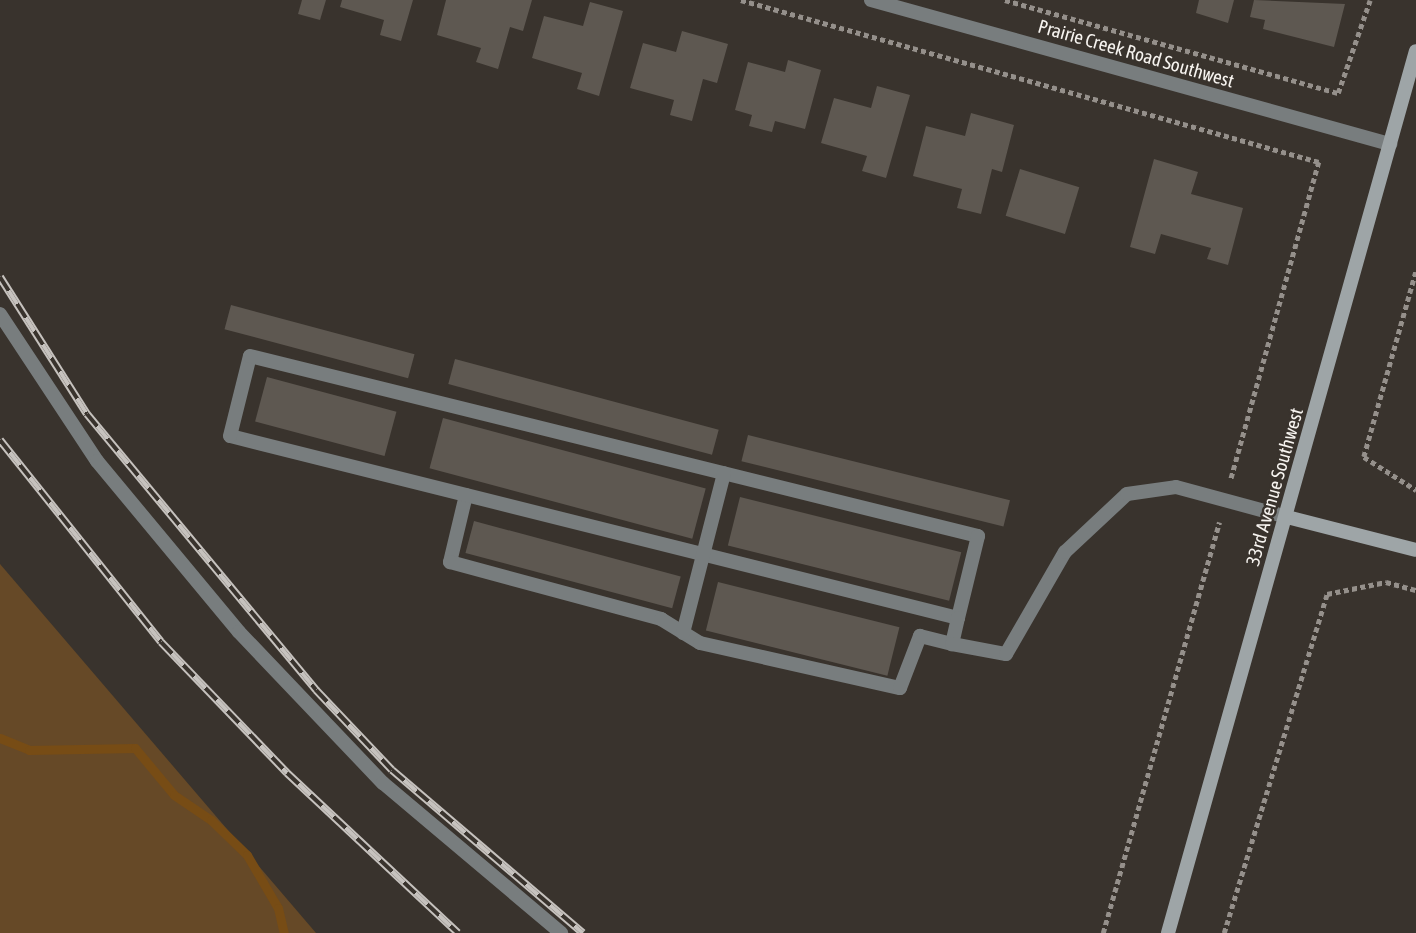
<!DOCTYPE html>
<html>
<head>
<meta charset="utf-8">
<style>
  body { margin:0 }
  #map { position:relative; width:1416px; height:933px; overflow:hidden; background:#39332d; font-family:"Asap Condensed",sans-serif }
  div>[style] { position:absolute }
  .green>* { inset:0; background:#664927 }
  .stream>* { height:9px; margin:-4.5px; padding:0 4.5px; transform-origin:4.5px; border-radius:4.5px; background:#774c15 }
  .building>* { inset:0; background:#5e5851; transform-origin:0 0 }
  .path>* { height:4.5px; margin-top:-2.25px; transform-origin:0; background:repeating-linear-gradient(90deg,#95908b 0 5px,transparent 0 8.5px) }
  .lane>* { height:14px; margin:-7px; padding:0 7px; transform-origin:7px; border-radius:7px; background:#787d7e }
  .street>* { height:14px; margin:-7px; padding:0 7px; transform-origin:7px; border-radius:7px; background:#787d7e }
  .secondary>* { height:14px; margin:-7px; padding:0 7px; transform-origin:7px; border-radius:7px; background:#9ea5a7 }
  .rail>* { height:8px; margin-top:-4px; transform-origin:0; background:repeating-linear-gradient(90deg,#39332d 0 16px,#c6c2be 0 32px); box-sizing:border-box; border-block:2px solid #c6c2be }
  span { translate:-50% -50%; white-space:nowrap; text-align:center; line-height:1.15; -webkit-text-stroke:5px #39332d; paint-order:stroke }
  .street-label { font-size:19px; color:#f7f4f0 }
</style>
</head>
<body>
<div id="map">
  <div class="green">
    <i style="clip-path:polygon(0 564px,316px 933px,0 933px)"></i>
  </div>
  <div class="stream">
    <i style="left:0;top:738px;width:31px;rotate:22deg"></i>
    <i style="left:29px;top:750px;width:106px;rotate:-1.1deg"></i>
    <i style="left:135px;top:748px;width:61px;rotate:50.3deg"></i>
    <i style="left:174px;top:795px;width:45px;rotate:34deg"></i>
    <i style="left:211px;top:820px;width:50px;rotate:44.2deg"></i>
    <i style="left:247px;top:855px;width:61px;rotate:59.7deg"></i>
    <i style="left:278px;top:908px;width:26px;rotate:77deg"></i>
  </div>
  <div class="building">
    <i style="clip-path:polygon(302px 0,326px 0,320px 20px,298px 14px)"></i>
    <i style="clip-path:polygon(342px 0,413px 0,401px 41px,380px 35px,384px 20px,340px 7px)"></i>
    <i style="clip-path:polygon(446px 0,532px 0,523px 31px,510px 27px,498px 69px,476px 62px,481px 48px,437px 35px)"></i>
    <i style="clip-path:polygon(1199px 0,1234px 0,1228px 23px,1196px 13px)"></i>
    <i style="clip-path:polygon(1254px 0,1345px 4px,1334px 47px,1263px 29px,1265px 20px,1250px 17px)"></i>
    <i style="clip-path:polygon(590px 2px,623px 11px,599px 96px,577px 89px,582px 73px,532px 58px,544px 16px,583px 26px)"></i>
    <i style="clip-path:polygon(682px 31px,728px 44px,717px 83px,703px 79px,692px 121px,670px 115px,674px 100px,630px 88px,643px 43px,676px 52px)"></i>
    <i style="clip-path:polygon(788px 60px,821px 70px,805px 129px,775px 121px,772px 132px,749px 126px,752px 115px,735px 110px,748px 62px,785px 72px)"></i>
    <i style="clip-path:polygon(877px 86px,910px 95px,886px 178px,862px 171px,867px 156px,821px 143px,834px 98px,871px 108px)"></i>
    <i style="clip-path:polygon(971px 113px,1014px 125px,1002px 172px,992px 169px,981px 214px,957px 208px,962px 189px,913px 176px,926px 126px,965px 136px)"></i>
    <i style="clip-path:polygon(1154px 159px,1198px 172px,1191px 194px,1243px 208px,1228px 265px,1207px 259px,1211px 248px,1161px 234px,1155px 254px,1130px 247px)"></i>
    <i style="left:1020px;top:169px;width:62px;height:49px;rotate:17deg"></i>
    <i style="left:231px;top:305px;width:190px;height:25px;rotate:15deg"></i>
    <i style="left:455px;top:359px;width:273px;height:26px;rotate:15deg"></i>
    <i style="left:267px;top:377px;width:134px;height:46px;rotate:15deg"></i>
    <i style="left:443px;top:418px;width:272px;height:52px;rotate:15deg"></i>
    <i style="left:748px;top:435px;width:270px;height:27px;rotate:14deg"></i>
    <i style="left:740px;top:497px;width:228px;height:50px;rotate:14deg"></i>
    <i style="left:474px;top:521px;width:214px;height:33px;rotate:15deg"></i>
    <i style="left:718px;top:582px;width:187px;height:50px;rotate:14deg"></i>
  </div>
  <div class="path">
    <i style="left:741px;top:0;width:600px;rotate:15.66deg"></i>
    <i style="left:1319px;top:162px;width:330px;rotate:105.5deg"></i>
    <i style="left:1005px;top:0;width:346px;rotate:15.6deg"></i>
    <i style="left:1338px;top:93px;width:98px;rotate:-71deg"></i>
    <i style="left:1416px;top:272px;width:192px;rotate:105.7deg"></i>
    <i style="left:1364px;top:457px;width:62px;rotate:32.4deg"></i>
    <i style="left:1103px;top:933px;width:427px;rotate:-74.2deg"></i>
    <i style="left:1224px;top:933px;width:354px;rotate:-73.1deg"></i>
    <i style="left:1327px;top:594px;width:60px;rotate:-11.5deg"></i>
    <i style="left:1386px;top:582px;width:31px;rotate:15deg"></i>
  </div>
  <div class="lane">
    <i style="left:0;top:314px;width:176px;rotate:56.6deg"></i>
    <i style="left:97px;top:461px;width:222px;rotate:50.3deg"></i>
    <i style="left:239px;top:632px;width:209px;rotate:46.4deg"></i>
    <i style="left:383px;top:783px;width:233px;rotate:40.1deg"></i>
    <i style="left:466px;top:495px;width:69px;rotate:103.4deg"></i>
    <i style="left:450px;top:562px;width:219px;rotate:15.1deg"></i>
    <i style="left:661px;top:619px;width:46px;rotate:31.6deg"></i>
    <i style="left:700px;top:643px;width:205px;rotate:12.7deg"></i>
    <i style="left:900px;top:688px;width:56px;rotate:-69deg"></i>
    <i style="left:920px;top:636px;width:33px;rotate:14deg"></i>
    <i style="left:958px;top:618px;width:750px;rotate:-165.96deg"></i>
    <i style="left:230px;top:436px;width:82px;rotate:-76deg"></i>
    <i style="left:250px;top:356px;width:750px;rotate:13.89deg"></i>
    <i style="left:978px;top:536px;width:84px;rotate:103.7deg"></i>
    <i style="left:958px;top:618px;width:27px;rotate:103deg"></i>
    <i style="left:952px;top:644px;width:55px;rotate:10.5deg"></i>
    <i style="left:1006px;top:654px;width:118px;rotate:-60deg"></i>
    <i style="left:1065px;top:552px;width:85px;rotate:-43.1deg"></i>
    <i style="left:1127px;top:494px;width:49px;rotate:-8.1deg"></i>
    <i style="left:1176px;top:487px;width:115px;rotate:15.1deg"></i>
    <i style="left:683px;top:633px;width:165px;rotate:-75.6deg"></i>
  </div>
  <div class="street">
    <i style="left:871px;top:0;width:539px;rotate:15.51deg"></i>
  </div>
  <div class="secondary">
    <i style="left:1287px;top:517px;width:133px;rotate:14.3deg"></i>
    <i style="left:1168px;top:933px;width:916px;rotate:-74.3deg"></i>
  </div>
  <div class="rail">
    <i style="left:0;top:277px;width:162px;rotate:57.6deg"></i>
    <i style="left:87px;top:414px;width:359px;rotate:50.3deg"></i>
    <i style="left:316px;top:690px;width:110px;rotate:46.5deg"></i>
    <i style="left:392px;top:770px;width:251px;rotate:40.5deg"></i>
    <i style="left:0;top:440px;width:258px;rotate:51.4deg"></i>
    <i style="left:161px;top:642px;width:182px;rotate:46.1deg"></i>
    <i style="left:287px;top:773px;width:234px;rotate:43.1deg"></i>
  </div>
  <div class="street-label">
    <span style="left:1136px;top:54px;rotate:16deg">Prairie Creek Road Southwest</span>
    <span style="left:1275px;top:487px;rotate:-74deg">33rd Avenue Southwest</span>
  </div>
</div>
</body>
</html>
